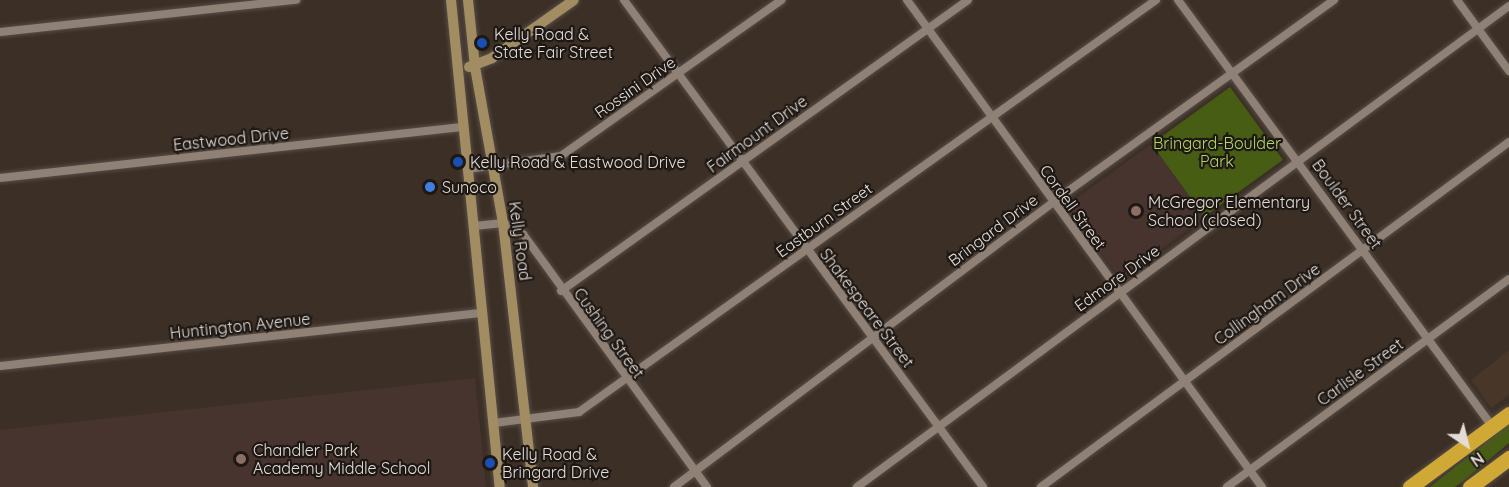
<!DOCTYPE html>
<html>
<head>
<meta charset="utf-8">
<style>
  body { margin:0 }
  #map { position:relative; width:1509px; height:487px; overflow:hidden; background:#3b2f26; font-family:Quicksand,sans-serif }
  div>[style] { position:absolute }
  .built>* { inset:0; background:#483729 }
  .education>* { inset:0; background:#48342f; transform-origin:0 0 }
  .green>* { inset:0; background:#485d14; transform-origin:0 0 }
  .roads { filter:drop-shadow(0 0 2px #584e46) drop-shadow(0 0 2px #584e46) }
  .street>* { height:8px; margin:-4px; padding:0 4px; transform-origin:4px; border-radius:4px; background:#8f8176 }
  .secondary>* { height:10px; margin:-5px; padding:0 5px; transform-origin:5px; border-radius:5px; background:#a28d62 }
  .highway>* { height:15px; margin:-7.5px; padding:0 7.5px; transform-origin:7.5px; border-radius:7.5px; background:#d0a835 }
  .dots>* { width:16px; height:16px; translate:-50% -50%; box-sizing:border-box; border:3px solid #1e1814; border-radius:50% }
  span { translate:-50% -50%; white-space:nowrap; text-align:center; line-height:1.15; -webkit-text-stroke:4.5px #1e1814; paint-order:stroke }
  .poi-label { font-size:16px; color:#e4dcd6 }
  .left { translate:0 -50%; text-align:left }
  .street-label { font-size:16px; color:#e4dcd6 }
  .park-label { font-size:16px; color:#b3d866 }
  .north { position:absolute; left:1437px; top:415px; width:60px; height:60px; -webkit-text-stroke:4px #1e1814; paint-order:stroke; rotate:145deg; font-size:16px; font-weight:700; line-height:24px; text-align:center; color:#e4dcd6 }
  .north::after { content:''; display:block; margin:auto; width:21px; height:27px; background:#e4dcd6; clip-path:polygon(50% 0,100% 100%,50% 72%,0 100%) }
</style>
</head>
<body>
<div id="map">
  <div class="built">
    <i style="clip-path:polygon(1509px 350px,1509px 395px,1491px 408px,1471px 380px)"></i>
  </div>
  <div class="education">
    <i style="left:1151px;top:144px;width:91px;height:104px;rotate:54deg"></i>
    <i style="clip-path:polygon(475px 378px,486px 487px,0 487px,0 430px)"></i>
  </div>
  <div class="green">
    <i style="left:1230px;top:87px;width:90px;height:97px;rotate:54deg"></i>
    <i style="clip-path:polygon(1509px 424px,1509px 443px,1462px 482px,1455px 487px,1430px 487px)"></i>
  </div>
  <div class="roads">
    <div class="street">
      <i style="left:624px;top:0;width:605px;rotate:53.6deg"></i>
      <i style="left:907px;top:0;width:603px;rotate:53.91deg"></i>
      <i style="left:1178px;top:0;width:529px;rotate:53.61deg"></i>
      <i style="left:1457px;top:0;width:88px;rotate:53.8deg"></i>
      <i style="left:0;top:32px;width:298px;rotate:-6.2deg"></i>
      <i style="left:468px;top:169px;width:94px;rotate:-8deg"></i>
      <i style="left:561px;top:156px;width:270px;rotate:-35.3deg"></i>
      <i style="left:0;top:178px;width:467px;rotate:-6.3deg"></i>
      <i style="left:475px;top:226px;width:28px;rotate:-6deg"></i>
      <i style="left:503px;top:223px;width:23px;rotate:29deg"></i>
      <i style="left:523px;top:234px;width:313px;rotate:54deg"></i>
      <i style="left:561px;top:291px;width:500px;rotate:-35.56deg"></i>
      <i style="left:0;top:366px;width:486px;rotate:-6.3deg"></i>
      <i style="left:494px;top:423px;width:86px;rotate:-7.4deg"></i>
      <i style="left:579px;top:412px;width:709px;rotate:-35.53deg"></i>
      <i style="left:674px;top:487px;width:474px;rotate:-36.9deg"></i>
      <i style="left:1053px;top:202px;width:346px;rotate:-35.7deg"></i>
      <i style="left:857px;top:487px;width:810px;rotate:-36.42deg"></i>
      <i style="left:1041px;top:487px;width:581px;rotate:-36.4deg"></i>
      <i style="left:1227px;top:487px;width:350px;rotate:-36.4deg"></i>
    </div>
    <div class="secondary">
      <i style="left:451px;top:0;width:489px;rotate:84.3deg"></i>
      <i style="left:468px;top:0;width:67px;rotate:84deg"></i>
      <i style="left:475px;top:67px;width:158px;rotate:79.8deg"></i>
      <i style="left:503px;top:223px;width:266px;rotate:83.5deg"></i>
      <i style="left:469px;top:67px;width:25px;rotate:-21deg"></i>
      <i style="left:492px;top:58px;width:100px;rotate:-35.3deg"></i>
    </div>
    <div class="highway">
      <i style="left:1410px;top:487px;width:123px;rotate:-36.4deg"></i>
      <i style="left:1470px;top:487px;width:49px;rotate:-36.6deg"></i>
    </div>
  </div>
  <div class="dots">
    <i style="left:482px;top:43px;background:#1a4fb4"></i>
    <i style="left:458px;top:162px;background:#1a4fb4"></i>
    <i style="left:430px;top:187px;background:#3f7fe0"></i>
    <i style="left:1136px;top:211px;background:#8d6e63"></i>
    <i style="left:241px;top:459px;background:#8d6e63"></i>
    <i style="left:490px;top:463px;background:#1a4fb4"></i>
  </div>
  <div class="poi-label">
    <span class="left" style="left:494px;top:43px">Kelly Road &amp;<br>State Fair Street</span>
    <span class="left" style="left:470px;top:162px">Kelly Road &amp; Eastwood Drive</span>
    <span class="left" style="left:442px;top:187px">Sunoco</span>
    <span class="left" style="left:1148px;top:211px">McGregor Elementary<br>School (closed)</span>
    <span class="left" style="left:253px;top:459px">Chandler Park<br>Academy Middle School</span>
    <span class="left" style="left:502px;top:463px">Kelly Road &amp;<br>Bringard Drive</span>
  </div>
  <div class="street-label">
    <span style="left:635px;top:87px;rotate:-35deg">Rossini Drive</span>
    <span style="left:757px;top:134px;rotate:-36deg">Fairmount Drive</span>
    <span style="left:231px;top:139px;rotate:-6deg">Eastwood Drive</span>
    <span style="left:1347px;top:204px;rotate:54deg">Boulder Street</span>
    <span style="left:1073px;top:207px;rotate:54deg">Cordell Street</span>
    <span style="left:824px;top:220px;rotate:-36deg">Eastburn Street</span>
    <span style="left:993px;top:230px;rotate:-37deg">Bringard Drive</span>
    <span style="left:520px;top:241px;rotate:82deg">Kelly Road</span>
    <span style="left:1117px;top:278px;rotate:-36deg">Edmore Drive</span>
    <span style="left:1267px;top:304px;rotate:-36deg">Collingham Drive</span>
    <span style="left:867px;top:308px;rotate:53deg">Shakespeare Street</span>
    <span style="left:240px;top:326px;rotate:-6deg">Huntington Avenue</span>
    <span style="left:609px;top:333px;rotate:54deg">Cushing Street</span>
    <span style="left:1360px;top:372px;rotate:-36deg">Carlisle Street</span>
  </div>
  <div class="park-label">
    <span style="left:1217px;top:152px">Bringard-Boulder<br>Park</span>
  </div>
  <div class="north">N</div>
</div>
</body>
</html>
